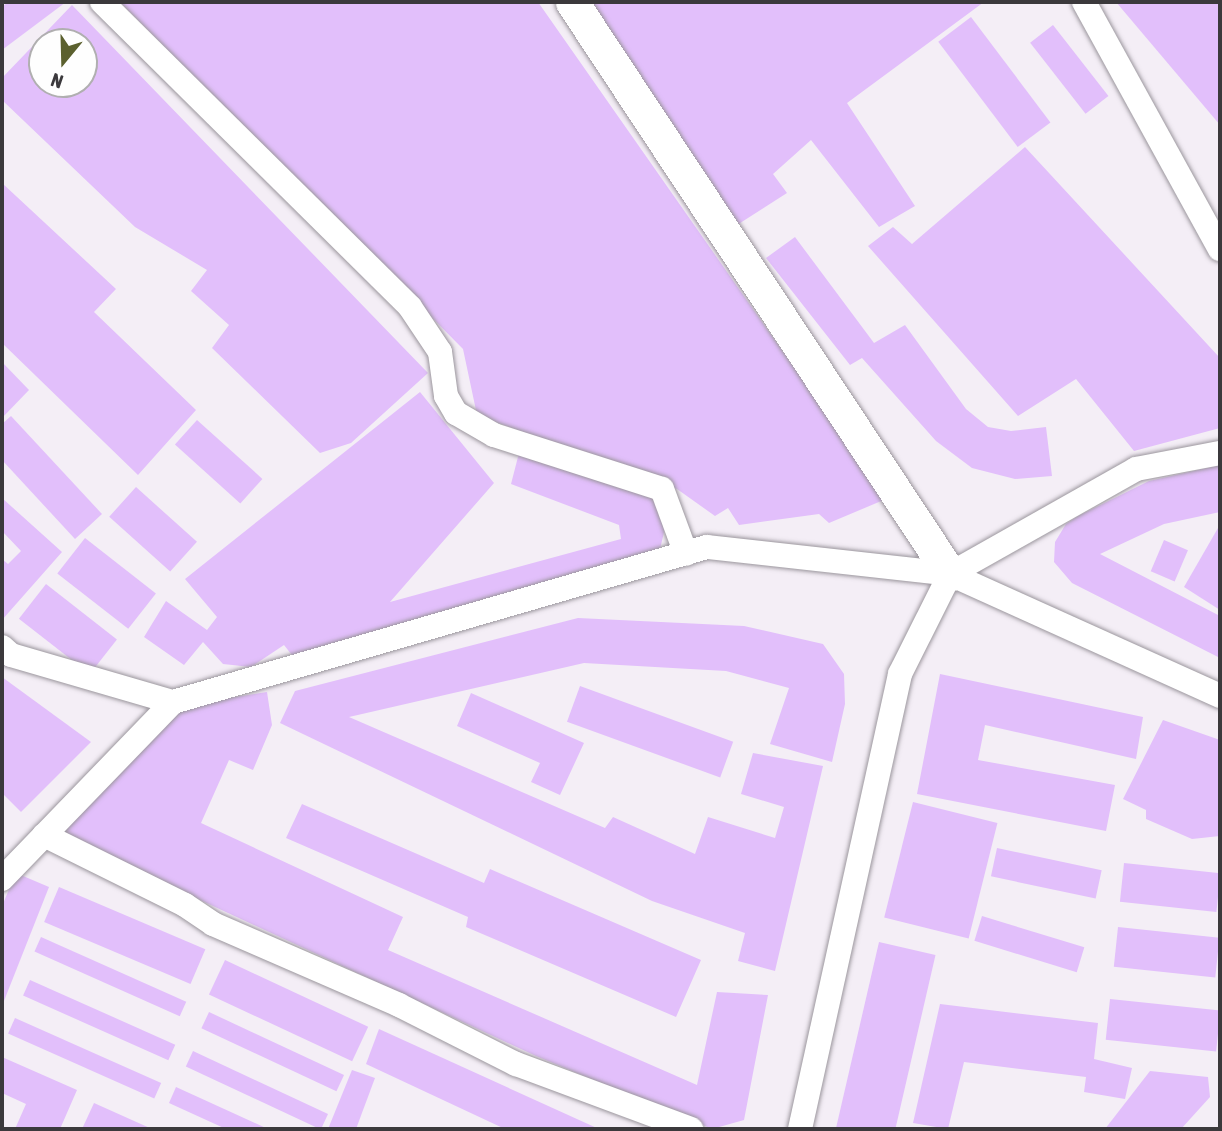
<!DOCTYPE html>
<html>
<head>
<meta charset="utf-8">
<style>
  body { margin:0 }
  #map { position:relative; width:1222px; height:1131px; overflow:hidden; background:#f4eef6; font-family:"Asap Condensed",sans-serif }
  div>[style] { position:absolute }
  .building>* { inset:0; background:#e2bffb; transform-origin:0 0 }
  .roads { filter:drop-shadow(0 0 2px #9b969d) drop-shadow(0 0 2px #9b969d) }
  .street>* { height:24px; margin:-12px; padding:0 12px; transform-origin:12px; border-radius:12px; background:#fff }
  .secondary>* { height:33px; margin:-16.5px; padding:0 16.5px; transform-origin:16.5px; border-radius:16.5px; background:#fff }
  span { translate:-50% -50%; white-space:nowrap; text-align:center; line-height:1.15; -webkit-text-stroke:5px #fefefe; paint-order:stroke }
  .frame { position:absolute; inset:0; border:4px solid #3b393c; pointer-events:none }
  .north { position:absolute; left:28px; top:28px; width:70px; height:70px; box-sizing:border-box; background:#fefefe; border:2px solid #b0afb0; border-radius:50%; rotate:199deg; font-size:19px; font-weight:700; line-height:28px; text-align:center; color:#3b393c }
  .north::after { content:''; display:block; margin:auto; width:24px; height:32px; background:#5b602e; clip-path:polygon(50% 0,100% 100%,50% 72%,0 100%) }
</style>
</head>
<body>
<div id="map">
  <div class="building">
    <i style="clip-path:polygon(8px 2px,66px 2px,2px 50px,2px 7px)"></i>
    <i style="clip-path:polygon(120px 2px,538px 2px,886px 499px,829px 523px,819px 514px,739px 525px,728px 508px,715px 516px,677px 489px,477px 415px,463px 349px)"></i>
    <i style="clip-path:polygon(589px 2px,984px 2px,847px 103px,915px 206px,879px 227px,811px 140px,773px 174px,787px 193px,737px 225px)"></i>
    <i style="clip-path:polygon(1116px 2px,1220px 2px,1220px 125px)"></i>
    <i style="clip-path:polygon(evenodd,72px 5px,428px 373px,351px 443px,320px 453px,212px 348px,229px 325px,191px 291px,207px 270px,135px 227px,2px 100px,2px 78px,72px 5px,42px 42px,84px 42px,84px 84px,42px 84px,42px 42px)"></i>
    <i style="left:971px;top:17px;width:132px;height:41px;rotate:53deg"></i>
    <i style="left:1053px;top:25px;width:90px;height:29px;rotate:52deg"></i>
    <i style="clip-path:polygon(1025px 147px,1220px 358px,1220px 428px,1134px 451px,1076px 379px,1018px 416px,868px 246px,893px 227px,912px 244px)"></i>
    <i style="clip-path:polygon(2px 183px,116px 289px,94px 312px,196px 410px,138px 475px,2px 343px)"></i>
    <i style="clip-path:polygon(795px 237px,874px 343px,905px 325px,966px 409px,988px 427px,1011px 431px,1046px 427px,1052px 476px,1015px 479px,972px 468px,936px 441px,862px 358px,850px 365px,766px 258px)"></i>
    <i style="clip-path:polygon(2px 362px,29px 390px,2px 418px)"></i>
    <i style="clip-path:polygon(420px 392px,494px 483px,390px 602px,621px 539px,619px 525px,511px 484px,519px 453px,658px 500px,667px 520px,659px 553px,295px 659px,284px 645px,251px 667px,223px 664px,203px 642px,184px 665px,144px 637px,166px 601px,207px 630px,217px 617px,185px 579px)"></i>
    <i style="clip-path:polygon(11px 416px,102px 514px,75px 539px,2px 460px,2px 424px)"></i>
    <i style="left:197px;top:420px;width:88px;height:33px;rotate:42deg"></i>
    <i style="clip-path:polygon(1220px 465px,1220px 512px,1164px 524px,1100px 554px,1220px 616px,1220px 658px,1072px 583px,1054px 562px,1055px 542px,1066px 524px,1078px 516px,1149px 481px)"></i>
    <i style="left:136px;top:487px;width:82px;height:40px;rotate:42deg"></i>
    <i style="clip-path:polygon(2px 498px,62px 552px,2px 620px,2px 559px,8px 564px,21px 551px,2px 531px)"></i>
    <i style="clip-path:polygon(1218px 528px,1220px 529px,1220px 610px,1184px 587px)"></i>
    <i style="left:85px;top:538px;width:90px;height:45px;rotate:38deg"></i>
    <i style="left:1164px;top:540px;width:26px;height:34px;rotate:23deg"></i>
    <i style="left:46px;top:584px;width:90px;height:44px;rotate:38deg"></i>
    <i style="clip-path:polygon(578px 618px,744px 626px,823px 644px,844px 674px,845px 704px,832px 762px,770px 744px,789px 688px,726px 671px,584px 663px,349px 717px,605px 828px,613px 817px,695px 854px,708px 817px,775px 838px,784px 807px,741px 794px,753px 753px,823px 766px,775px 971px,738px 961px,745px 933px,652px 901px,280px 723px,295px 691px)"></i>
    <i style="clip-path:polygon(940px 674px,1143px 717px,1136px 759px,985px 725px,978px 760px,1115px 785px,1106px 831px,917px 794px)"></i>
    <i style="clip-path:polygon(2px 677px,91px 742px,21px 812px,2px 793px)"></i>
    <i style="left:580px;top:686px;width:163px;height:38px;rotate:20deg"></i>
    <i style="clip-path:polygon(267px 692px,272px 725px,253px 770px,229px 760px,201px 823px,403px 917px,388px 950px,697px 1085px,717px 992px,768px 995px,744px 1120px,712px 1129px,536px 1056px,56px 833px,177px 706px)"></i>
    <i style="clip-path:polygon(471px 693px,584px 743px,560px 795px,531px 782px,540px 763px,457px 726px)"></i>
    <i style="clip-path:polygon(1163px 720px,1220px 740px,1220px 836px,1192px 839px,1146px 819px,1146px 810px,1123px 799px)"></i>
    <i style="left:913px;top:802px;width:87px;height:119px;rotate:14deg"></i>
    <i style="clip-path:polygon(302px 804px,484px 883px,490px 869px,701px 960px,676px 1017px,466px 927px,468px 917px,286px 838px)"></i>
    <i style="left:997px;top:848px;width:107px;height:29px;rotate:12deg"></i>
    <i style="left:1124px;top:863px;width:97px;height:39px;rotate:6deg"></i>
    <i style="clip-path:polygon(16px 873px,49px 887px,2px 1006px,2px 906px)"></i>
    <i style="left:59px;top:887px;width:159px;height:38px;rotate:23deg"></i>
    <i style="left:982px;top:916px;width:107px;height:26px;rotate:17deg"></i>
    <i style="left:1118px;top:927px;width:102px;height:40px;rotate:6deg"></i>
    <i style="left:41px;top:937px;width:159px;height:16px;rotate:24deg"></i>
    <i style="left:879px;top:942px;width:58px;height:192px;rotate:13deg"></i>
    <i style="left:225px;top:960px;width:158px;height:38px;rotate:25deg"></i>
    <i style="left:30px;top:980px;width:159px;height:17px;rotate:24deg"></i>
    <i style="left:1110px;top:999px;width:111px;height:41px;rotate:6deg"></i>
    <i style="clip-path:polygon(940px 1004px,1098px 1023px,1094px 1059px,1132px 1068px,1125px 1099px,1084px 1092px,1086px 1077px,964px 1062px,948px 1129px,913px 1123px)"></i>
    <i style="left:209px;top:1012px;width:149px;height:18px;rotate:25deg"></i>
    <i style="left:15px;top:1018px;width:160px;height:17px;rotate:24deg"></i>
    <i style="clip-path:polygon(379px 1029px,599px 1129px,505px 1129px,366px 1064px)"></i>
    <i style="left:193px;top:1051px;width:149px;height:17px;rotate:25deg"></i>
    <i style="clip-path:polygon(2px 1057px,77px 1090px,60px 1129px,15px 1129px,26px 1104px,2px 1093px)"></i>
    <i style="clip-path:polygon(352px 1070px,375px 1078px,356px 1129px,328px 1129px)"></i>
    <i style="clip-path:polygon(1150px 1071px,1208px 1077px,1210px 1097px,1181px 1129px,1105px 1129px)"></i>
    <i style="clip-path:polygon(176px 1087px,268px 1129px,226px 1129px,169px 1103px)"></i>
    <i style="clip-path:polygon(94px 1103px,152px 1129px,82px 1129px)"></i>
  </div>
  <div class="roads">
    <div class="street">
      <i style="left:102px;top:2px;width:433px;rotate:44.7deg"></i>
      <i style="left:410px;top:307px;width:54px;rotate:56.3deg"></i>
      <i style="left:440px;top:352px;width:44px;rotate:82.2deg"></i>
      <i style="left:446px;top:396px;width:20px;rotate:60deg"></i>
      <i style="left:456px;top:413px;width:44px;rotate:30.1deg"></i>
      <i style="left:494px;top:435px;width:176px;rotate:17.8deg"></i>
      <i style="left:662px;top:489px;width:69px;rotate:69.7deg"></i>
      <i style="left:1084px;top:2px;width:282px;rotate:61.2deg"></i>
      <i style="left:2px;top:647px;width:12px;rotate:42deg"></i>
      <i style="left:11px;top:655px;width:169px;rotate:16.2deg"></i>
      <i style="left:44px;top:835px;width:157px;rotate:26.4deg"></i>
      <i style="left:185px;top:905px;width:34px;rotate:34deg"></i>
      <i style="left:213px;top:924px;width:203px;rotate:23.5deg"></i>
      <i style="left:399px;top:1005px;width:131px;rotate:26.8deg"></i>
      <i style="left:516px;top:1064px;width:187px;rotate:20.4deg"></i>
      <i style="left:2px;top:879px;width:246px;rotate:-46deg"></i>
      <i style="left:173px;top:702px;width:556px;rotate:-16.19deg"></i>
      <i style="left:707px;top:547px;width:244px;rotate:6.3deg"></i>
      <i style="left:950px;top:574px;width:296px;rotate:24.3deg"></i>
      <i style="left:800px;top:1129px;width:466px;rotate:-77.6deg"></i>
      <i style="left:900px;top:674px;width:112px;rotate:-63.4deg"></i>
      <i style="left:950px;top:574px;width:214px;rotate:-29.4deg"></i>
      <i style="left:1136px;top:469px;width:86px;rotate:-10.8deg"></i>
    </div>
    <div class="secondary">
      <i style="left:572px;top:2px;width:686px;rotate:56.54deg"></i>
    </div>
  </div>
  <div class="frame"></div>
  <div class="north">N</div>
</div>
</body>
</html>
